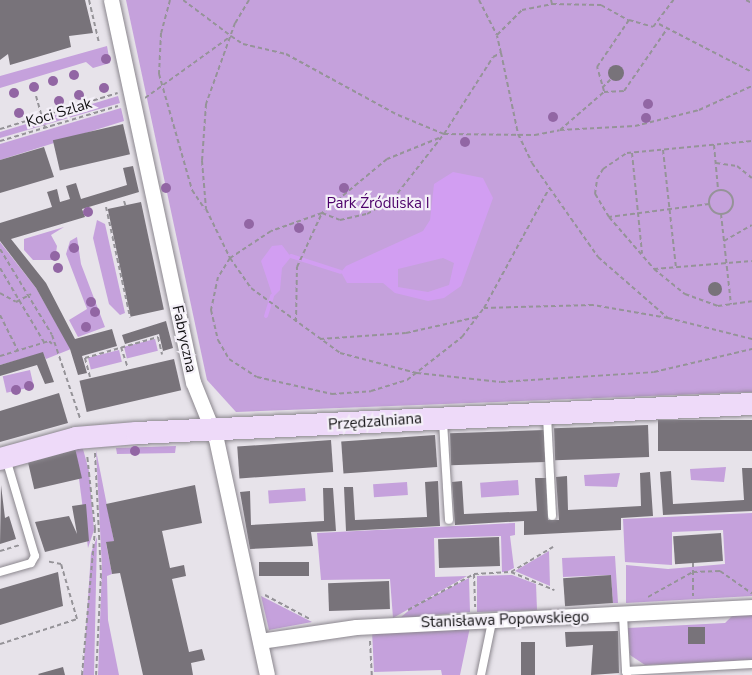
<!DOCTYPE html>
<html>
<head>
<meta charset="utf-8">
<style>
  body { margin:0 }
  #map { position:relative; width:752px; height:675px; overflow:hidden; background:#e7e3ea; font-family:"Nunito Sans",sans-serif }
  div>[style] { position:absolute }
  .green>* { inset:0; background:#c5a1dc; transform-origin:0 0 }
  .water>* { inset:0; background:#d29ef2 }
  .stream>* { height:4px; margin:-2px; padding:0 2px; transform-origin:2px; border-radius:2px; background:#d29ef2 }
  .building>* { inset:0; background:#78737a; transform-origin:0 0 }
  .round { border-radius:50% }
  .path>* { height:2px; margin-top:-1px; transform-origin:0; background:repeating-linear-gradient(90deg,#959398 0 4.5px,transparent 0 7.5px) }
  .path>.ring { margin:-1px; padding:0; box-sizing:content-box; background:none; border:2px solid #959398; border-radius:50% }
  .roads { filter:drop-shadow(0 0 2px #8b878e) drop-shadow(0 0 2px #8b878e) }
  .lane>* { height:8px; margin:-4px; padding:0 4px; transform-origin:4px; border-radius:4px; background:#fff }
  .street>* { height:15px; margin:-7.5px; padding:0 7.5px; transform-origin:7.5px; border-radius:7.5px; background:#fff }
  .secondary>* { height:22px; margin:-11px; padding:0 11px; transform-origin:11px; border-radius:11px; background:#eedaf9 }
  .trees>* { width:10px; height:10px; margin:-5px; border-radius:50%; background:#9266a4 }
  span { translate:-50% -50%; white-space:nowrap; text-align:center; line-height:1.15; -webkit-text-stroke:4.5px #f4f0f8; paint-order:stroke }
  .street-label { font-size:15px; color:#131214 }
  .park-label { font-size:15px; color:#4c006a }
</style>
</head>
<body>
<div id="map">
  <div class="green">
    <i style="clip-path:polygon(126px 0,752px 0,752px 392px,236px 412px,207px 380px)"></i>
    <i style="clip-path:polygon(107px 46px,110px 63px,93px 68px,86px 62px,0 88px,0 76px)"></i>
    <i style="clip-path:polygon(118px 96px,120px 103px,0 138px,0 132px)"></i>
    <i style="clip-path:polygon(121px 108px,124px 121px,0 160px,0 144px)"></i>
    <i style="clip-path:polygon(97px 220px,105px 224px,125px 313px,120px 315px,109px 304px,93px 238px)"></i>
    <i style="clip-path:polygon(64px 227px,51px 235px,57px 246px,55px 260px,33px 260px,24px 250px,24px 239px)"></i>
    <i style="clip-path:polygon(77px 237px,81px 264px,105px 327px,78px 337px,69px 320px,87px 309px,66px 254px,70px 241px)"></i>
    <i style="clip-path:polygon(0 242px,36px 288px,71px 349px,46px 359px,43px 353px,0 365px)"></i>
    <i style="left:155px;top:339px;width:12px;height:32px;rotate:76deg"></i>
    <i style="left:119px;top:350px;width:12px;height:32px;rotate:76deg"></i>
    <i style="left:30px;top:370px;width:17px;height:28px;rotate:77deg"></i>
    <i style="clip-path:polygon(176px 446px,175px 453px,117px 454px,116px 448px)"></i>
    <i style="clip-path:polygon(75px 448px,83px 449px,89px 471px,94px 530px,88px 548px)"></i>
    <i style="clip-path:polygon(96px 450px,114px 541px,106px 543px,112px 574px,107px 576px,108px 620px,119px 675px,98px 675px,102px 568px)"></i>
    <i style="clip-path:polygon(726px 467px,724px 482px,691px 480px,690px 469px)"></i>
    <i style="clip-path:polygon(620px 473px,617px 487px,585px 486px,584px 475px)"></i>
    <i style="left:518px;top:480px;width:15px;height:38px;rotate:86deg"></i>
    <i style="left:407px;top:482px;width:13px;height:34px;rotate:86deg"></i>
    <i style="left:305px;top:488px;width:13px;height:37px;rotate:86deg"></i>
    <i style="clip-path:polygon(752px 513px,752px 596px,626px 603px,626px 565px,668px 569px,725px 564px,723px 530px,672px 532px,672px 565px,625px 562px,623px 519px)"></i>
    <i style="clip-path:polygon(515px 523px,515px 535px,510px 536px,514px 568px,506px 572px,502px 572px,501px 536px,434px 538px,435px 577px,467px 576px,393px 618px,390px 579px,321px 580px,317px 533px)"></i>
    <i style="clip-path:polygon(97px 537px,94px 675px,83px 675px,91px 553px)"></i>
    <i style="clip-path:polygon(549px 551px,550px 586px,515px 571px)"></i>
    <i style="clip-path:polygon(615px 556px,618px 603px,613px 603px,611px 575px,563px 577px,562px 558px)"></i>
    <i style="clip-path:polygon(512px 575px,536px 584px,537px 610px,477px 612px,477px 576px)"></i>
    <i style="clip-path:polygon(469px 578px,470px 612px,400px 618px,414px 606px)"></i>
    <i style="clip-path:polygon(261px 596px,312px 622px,269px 630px)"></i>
    <i style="clip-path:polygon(736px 612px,752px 612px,752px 660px,645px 665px,630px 655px,628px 628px,725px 623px)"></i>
    <i style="clip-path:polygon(470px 627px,460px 675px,442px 675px,441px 670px,374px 672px,372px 631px)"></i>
  </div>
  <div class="water">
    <i style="clip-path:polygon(evenodd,453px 172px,483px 178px,493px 198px,461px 286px,444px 298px,428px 301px,395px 293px,383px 283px,347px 283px,341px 272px,346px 266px,423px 231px,430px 220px,434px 184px,453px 172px,443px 258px,454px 263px,449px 285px,428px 292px,398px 287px,398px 269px,443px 258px)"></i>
    <i style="clip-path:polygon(282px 245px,291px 257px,282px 268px,280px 290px,273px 297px,261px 261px,272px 246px)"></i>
  </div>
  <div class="stream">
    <i style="left:291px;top:256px;width:52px;rotate:17.7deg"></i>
    <i style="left:266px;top:316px;width:21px;rotate:-73deg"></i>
  </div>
  <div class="building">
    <i style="clip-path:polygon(0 0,85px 0,93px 33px,69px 36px,71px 47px,10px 65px,8px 54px,0 60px)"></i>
    <i class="round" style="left:608px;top:65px;width:16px;height:16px"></i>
    <i style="left:123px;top:124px;width:31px;height:72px;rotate:77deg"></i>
    <i style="clip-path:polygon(44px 147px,54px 177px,0 193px,0 160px)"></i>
    <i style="clip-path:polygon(133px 166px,139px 192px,82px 209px,85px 217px,11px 239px,46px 283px,75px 339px,112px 329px,117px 346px,82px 356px,87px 373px,78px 375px,70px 349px,36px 288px,0 241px,0 223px,52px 207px,47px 192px,57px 189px,60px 202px,70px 199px,66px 186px,76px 183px,81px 199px,127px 185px,123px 168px)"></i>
    <i style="left:141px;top:202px;width:110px;height:34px;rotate:78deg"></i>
    <i class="round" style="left:708px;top:282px;width:14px;height:14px"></i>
    <i style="clip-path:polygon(166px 321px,173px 348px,163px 351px,159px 334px,125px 344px,122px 335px)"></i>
    <i style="clip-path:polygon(43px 352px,54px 382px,45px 384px,37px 365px,0 376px,0 365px)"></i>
    <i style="left:174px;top:359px;width:32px;height:97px;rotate:77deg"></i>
    <i style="clip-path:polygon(59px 393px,68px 423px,0 442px,0 411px)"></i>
    <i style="left:752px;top:420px;width:31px;height:94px;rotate:90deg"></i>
    <i style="left:648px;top:425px;width:32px;height:94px;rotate:88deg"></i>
    <i style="left:544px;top:430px;width:32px;height:94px;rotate:88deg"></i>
    <i style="left:435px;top:435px;width:32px;height:94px;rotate:86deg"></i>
    <i style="left:331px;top:440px;width:32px;height:94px;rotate:86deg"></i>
    <i style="left:75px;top:448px;width:31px;height:49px;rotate:77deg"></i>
    <i style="clip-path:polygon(742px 468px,752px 468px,752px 511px,663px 515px,660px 472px,671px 471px,673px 504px,744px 500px)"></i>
    <i style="clip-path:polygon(650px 472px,653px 516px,621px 518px,621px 530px,524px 535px,524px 521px,455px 525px,452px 482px,462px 481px,464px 514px,537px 511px,535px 478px,546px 478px,548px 520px,559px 520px,556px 477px,567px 476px,568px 510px,641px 506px,640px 473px)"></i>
    <i style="clip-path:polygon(438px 481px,440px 526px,346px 531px,344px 487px,353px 487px,355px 520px,427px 517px,425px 482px)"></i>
    <i style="clip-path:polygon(1px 485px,5px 518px,9px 516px,16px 539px,0 544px)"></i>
    <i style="clip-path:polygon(195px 485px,202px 523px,162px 531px,170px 568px,184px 565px,186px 576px,172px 579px,189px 652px,202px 649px,205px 660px,191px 663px,193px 675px,143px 675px,120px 573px,112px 574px,106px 542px,114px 541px,106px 504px)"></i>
    <i style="clip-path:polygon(323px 488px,333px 488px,336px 531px,311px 532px,313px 546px,250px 549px,240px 492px,250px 491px,251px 525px,324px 521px)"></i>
    <i style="clip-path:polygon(86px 504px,89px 541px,45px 552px,35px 522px,69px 516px,77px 534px,72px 506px)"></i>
    <i style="left:721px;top:533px;width:28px;height:48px;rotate:86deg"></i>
    <i style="left:499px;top:537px;width:29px;height:61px;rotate:88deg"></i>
    <i style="left:309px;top:562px;width:14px;height:50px;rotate:90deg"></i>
    <i style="clip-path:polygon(58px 572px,63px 606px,0 625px,0 589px)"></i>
    <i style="left:611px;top:575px;width:28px;height:48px;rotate:86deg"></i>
    <i style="left:389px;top:581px;width:28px;height:61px;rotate:88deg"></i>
    <i style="left:688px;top:627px;width:17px;height:17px"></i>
    <i style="clip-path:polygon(618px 631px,619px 673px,591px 675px,593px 645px,566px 647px,565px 632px)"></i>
    <i style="left:521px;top:642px;width:14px;height:33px"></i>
    <i style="clip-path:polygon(63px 667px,65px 675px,39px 675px,38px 674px)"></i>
  </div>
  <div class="path">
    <i style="left:89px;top:0;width:44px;rotate:76.9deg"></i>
    <i style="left:170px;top:0;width:34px;rotate:105deg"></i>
    <i style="left:161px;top:33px;width:41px;rotate:92.8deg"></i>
    <i style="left:159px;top:74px;width:121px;rotate:74.1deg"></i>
    <i style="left:192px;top:190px;width:23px;rotate:56deg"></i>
    <i style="left:183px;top:0;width:60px;rotate:36.9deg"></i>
    <i style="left:249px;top:0;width:27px;rotate:121deg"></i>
    <i style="left:235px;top:23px;width:86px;rotate:109.7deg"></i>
    <i style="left:206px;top:104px;width:57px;rotate:94deg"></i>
    <i style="left:202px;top:161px;width:48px;rotate:85.2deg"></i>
    <i style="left:206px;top:209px;width:55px;rotate:63.9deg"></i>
    <i style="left:230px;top:258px;width:37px;rotate:55deg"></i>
    <i style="left:251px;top:288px;width:110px;rotate:36.1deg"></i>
    <i style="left:340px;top:353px;width:80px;rotate:14.6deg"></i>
    <i style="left:417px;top:373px;width:84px;rotate:6.1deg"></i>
    <i style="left:501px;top:382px;width:153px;rotate:-3.7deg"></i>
    <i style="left:654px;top:372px;width:101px;rotate:-13.2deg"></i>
    <i style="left:479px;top:0;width:39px;rotate:63deg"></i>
    <i style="left:551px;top:0;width:4px;rotate:76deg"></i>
    <i style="left:552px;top:4px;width:49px;rotate:1.2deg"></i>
    <i style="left:601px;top:5px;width:31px;rotate:29deg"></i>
    <i style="left:746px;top:0;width:7px;rotate:27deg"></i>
    <i style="left:659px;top:24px;width:105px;rotate:27.3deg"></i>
    <i style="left:501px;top:53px;width:83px;rotate:78.1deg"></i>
    <i style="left:518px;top:134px;width:32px;rotate:64deg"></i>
    <i style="left:532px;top:163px;width:115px;rotate:54.9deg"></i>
    <i style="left:598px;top:257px;width:93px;rotate:41.1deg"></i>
    <i style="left:668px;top:318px;width:76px;rotate:-170.2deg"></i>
    <i style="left:593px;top:305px;width:109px;rotate:178.4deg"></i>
    <i style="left:484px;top:308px;width:136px;rotate:-61.4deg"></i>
    <i style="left:602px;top:88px;width:13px;rotate:-45deg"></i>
    <i style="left:604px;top:91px;width:25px;rotate:-106deg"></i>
    <i style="left:597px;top:67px;width:57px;rotate:-55.8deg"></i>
    <i style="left:629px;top:20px;width:25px;rotate:16deg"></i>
    <i style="left:653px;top:27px;width:34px;rotate:-53deg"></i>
    <i style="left:36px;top:96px;width:33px;rotate:74deg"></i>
    <i style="left:145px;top:98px;width:106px;rotate:-35.8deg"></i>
    <i style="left:231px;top:36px;width:14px;rotate:34deg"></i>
    <i style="left:243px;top:44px;width:44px;rotate:13.1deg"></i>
    <i style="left:286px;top:54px;width:128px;rotate:28.6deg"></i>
    <i style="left:398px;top:115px;width:50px;rotate:22.4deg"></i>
    <i style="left:444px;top:134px;width:91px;rotate:0.6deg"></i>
    <i style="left:535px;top:135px;width:25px;rotate:-11deg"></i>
    <i style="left:560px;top:130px;width:58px;rotate:-40.8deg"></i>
    <i style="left:604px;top:92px;width:20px;rotate:-3deg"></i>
    <i style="left:624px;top:91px;width:75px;rotate:-55.3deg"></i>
    <i style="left:0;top:129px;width:123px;rotate:-17deg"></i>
    <i style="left:560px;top:130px;width:75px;rotate:-3.1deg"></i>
    <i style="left:635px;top:126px;width:66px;rotate:-14deg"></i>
    <i style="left:699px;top:110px;width:58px;rotate:-24.4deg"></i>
    <i style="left:439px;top:138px;width:56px;rotate:158deg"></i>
    <i style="left:387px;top:159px;width:85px;rotate:140.3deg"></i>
    <i style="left:322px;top:213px;width:54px;rotate:160.6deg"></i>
    <i style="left:271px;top:231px;width:49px;rotate:146.6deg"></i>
    <i style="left:230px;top:258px;width:22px;rotate:122deg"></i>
    <i style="left:218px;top:277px;width:34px;rotate:102deg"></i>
    <i style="left:211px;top:310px;width:31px;rotate:77deg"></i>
    <i style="left:218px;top:340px;width:22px;rotate:60deg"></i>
    <i style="left:229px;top:359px;width:33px;rotate:33deg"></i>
    <i style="left:257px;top:377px;width:77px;rotate:12.8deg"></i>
    <i style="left:332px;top:394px;width:39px;rotate:-4deg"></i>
    <i style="left:371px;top:391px;width:38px;rotate:-17deg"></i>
    <i style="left:407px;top:380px;width:70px;rotate:-38deg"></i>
    <i style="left:462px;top:337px;width:36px;rotate:-53deg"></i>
    <i style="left:0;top:141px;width:123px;rotate:-16.5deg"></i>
    <i style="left:714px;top:145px;width:44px;rotate:84.8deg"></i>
    <i style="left:663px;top:150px;width:118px;rotate:83.7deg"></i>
    <i style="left:632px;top:153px;width:101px;rotate:84.3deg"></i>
    <i style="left:716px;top:163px;width:21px;rotate:8deg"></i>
    <i style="left:737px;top:166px;width:19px;rotate:39deg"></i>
    <i class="ring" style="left:709px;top:190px;width:22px;height:22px"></i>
    <i style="left:124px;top:201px;width:6px;rotate:72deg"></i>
    <i style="left:709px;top:204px;width:101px;rotate:172.6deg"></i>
    <i style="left:609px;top:217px;width:27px;rotate:-121deg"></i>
    <i style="left:595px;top:194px;width:15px;rotate:-82deg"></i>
    <i style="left:597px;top:179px;width:12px;rotate:-59deg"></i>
    <i style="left:603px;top:169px;width:29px;rotate:-34deg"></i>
    <i style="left:627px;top:153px;width:126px;rotate:-5.5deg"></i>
    <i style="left:106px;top:207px;width:113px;rotate:77.7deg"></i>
    <i style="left:721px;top:214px;width:91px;rotate:83.7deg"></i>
    <i style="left:609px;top:217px;width:69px;rotate:49.1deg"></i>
    <i style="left:654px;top:269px;width:40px;rotate:39deg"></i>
    <i style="left:685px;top:294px;width:35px;rotate:20deg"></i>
    <i style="left:718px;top:306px;width:34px;rotate:-8deg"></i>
    <i style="left:724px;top:241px;width:32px;rotate:-30deg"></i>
    <i style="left:0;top:249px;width:100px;rotate:58.8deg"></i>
    <i style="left:52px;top:335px;width:88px;rotate:71.4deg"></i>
    <i style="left:0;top:268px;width:86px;rotate:59.3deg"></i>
    <i style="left:654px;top:269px;width:98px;rotate:-4.7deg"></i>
    <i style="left:0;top:293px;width:18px;rotate:29deg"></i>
    <i style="left:16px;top:302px;width:17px;rotate:-28deg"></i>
    <i style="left:0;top:315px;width:40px;rotate:63.4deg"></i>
    <i style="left:668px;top:318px;width:87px;rotate:14deg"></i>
    <i style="left:296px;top:322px;width:55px;rotate:-89deg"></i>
    <i style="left:297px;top:267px;width:60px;rotate:-65.2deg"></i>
    <i style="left:322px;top:213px;width:19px;rotate:21deg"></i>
    <i style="left:340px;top:220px;width:28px;rotate:-13deg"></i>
    <i style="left:367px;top:214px;width:30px;rotate:-30deg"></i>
    <i style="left:393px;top:199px;width:83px;rotate:-51.9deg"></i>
    <i style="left:444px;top:134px;width:91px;rotate:-57.5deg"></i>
    <i style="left:493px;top:57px;width:9px;rotate:-27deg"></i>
    <i style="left:501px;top:53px;width:18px;rotate:-103deg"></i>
    <i style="left:497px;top:35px;width:35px;rotate:-45deg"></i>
    <i style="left:522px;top:10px;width:31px;rotate:-11deg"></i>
    <i style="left:320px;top:339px;width:86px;rotate:-4deg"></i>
    <i style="left:406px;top:333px;width:73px;rotate:-12.7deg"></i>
    <i style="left:121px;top:347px;width:20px;rotate:72deg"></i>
    <i style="left:0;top:356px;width:51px;rotate:-17deg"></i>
    <i style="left:49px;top:341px;width:4px;rotate:45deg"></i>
    <i style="left:90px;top:377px;width:20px;rotate:-105deg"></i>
    <i style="left:85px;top:358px;width:76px;rotate:-16deg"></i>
    <i style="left:158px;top:337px;width:18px;rotate:77deg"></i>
    <i style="left:95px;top:453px;width:121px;rotate:87.2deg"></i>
    <i style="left:101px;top:574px;width:101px;rotate:92.8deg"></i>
    <i style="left:0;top:551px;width:21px;rotate:-17deg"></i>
    <i style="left:693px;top:563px;width:33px;rotate:90deg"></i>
    <i style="left:511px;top:572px;width:49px;rotate:-30.8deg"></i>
    <i style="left:474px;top:574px;width:33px;rotate:88deg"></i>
    <i style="left:265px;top:595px;width:51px;rotate:28.1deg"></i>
    <i style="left:648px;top:597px;width:51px;rotate:-29.1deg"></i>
    <i style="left:693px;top:572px;width:27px;rotate:-2deg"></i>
    <i style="left:720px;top:571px;width:39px;rotate:35deg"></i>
    <i style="left:408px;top:610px;width:75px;rotate:-28.6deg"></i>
    <i style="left:474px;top:574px;width:37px;rotate:-3deg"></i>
    <i style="left:511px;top:572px;width:47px;rotate:22.7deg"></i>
    <i style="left:370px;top:641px;width:34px;rotate:87deg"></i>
    <i style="left:0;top:644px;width:81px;rotate:-18deg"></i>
    <i style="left:77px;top:619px;width:57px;rotate:-106.2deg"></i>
    <i style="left:61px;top:564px;width:15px;rotate:-169deg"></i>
    <i style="left:82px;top:675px;width:147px;rotate:-84.9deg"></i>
    <i style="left:95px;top:529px;width:75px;rotate:-96.1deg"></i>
  </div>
  <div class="roads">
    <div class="lane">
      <i style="left:547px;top:416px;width:100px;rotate:87.1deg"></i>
      <i style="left:443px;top:422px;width:98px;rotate:86.5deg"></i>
      <i style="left:0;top:572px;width:32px;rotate:-16deg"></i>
      <i style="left:31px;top:563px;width:8px;rotate:-60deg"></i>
      <i style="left:35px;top:556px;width:101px;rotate:-106.6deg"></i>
      <i style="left:623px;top:615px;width:56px;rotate:86.9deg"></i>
      <i style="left:481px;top:675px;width:54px;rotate:-78.3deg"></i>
      <i style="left:627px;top:675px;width:4px;rotate:-104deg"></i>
      <i style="left:626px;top:671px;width:126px;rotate:-3.2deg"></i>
    </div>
    <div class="street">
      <i style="left:111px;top:0;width:391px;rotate:77.9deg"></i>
      <i style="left:193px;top:382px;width:61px;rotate:68deg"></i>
      <i style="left:216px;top:439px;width:241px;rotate:77.8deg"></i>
      <i style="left:260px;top:641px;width:97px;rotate:-8.3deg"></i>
      <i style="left:356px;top:627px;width:397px;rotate:-2.9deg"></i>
    </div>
    <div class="secondary">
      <i style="left:0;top:459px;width:79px;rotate:-15.4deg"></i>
      <i style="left:76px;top:438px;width:61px;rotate:-4.7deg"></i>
      <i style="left:137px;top:433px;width:616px;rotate:-2.7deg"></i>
    </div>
  </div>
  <div class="trees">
    <i style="left:106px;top:59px"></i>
    <i style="left:74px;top:75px"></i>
    <i style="left:53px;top:81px"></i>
    <i style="left:34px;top:87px"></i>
    <i style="left:104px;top:88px"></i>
    <i style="left:14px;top:93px"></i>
    <i style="left:79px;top:95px"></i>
    <i style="left:59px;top:101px"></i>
    <i style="left:648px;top:104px"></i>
    <i style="left:19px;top:113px"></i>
    <i style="left:553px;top:117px"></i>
    <i style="left:646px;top:118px"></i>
    <i style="left:465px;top:142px"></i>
    <i style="left:166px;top:188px"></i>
    <i style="left:344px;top:188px"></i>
    <i style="left:88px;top:212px"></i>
    <i style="left:249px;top:224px"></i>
    <i style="left:299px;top:228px"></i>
    <i style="left:74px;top:248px"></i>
    <i style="left:55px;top:256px"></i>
    <i style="left:58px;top:268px"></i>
    <i style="left:91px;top:302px"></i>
    <i style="left:95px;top:312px"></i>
    <i style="left:86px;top:327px"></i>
    <i style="left:29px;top:386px"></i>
    <i style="left:16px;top:390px"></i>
    <i style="left:135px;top:451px"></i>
  </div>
  <div class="street-label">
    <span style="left:59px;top:113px;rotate:-17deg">Koci Szlak</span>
    <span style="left:184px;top:339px;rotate:78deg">Fabryczna</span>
    <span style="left:375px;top:422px;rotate:-4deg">Przędzalniana</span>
    <span style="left:505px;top:620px;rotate:-2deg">Stanisława Popowskiego</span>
  </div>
  <div class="park-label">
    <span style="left:378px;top:204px">Park Źródliska I</span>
  </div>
</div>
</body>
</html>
